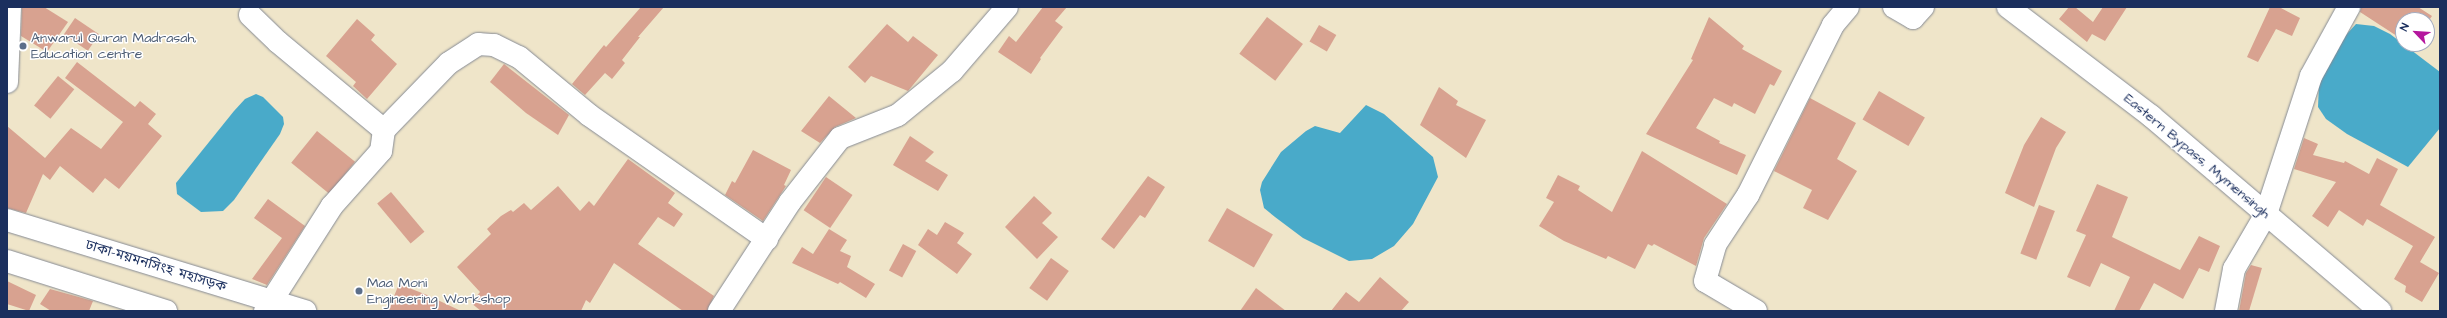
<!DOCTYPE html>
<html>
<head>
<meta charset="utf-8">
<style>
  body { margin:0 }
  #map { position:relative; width:2447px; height:318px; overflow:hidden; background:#efe5c9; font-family:"Architects Daughter","Noto Sans Bengali",sans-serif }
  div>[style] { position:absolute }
  .water>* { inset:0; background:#49aac9 }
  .building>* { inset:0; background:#d8a290; transform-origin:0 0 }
  .roads { filter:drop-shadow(0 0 1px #858a94) drop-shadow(0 0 1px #858a94) }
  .minor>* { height:22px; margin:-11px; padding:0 11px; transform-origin:11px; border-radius:11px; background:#fff }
  .major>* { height:22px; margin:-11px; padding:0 11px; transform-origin:11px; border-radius:11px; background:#fff }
  .highway>* { height:22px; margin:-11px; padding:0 11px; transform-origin:11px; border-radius:11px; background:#fff }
  .dots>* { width:11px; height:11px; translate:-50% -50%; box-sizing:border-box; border:2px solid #fff; border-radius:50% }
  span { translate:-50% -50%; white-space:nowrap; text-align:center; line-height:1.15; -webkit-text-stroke:3px #fff; paint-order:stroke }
  .service-label { font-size:14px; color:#4e5e75 }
  .left { translate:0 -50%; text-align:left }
  .street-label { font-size:14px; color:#1b2f5e }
  .frame { position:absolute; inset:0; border:8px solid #1b2f5e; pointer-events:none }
  .north { position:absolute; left:2395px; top:12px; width:40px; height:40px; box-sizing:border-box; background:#fff; border:1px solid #a4acbf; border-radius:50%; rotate:295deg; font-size:11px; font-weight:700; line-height:16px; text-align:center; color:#1b2f5e }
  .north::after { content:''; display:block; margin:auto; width:14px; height:18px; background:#b5179e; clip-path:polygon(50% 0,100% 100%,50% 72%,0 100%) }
</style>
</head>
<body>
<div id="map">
  <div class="water">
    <i style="clip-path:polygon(2356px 24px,2374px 26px,2390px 34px,2440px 72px,2440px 128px,2408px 167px,2347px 134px,2326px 119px,2318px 107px,2319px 84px,2329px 62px,2345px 36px)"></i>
    <i style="clip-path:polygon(256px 94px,263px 97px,283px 117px,284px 124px,280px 134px,234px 200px,223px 211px,201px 212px,177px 194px,176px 183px,234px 111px,245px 99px)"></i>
    <i style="clip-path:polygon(1366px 105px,1384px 114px,1433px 157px,1438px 177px,1413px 224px,1394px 246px,1372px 259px,1349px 261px,1303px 238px,1275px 217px,1264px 208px,1260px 190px,1262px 182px,1281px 152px,1306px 131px,1315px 126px,1340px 133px)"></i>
  </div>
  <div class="building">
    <i style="clip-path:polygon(22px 7px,44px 7px,68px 22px,47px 52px,21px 36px)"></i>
    <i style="clip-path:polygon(641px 7px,664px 7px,638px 37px,640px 37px,622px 60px,625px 63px,612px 79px,605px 73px,585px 95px,572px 84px,604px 45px,606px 47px)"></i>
    <i style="clip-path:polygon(1043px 7px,1067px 7px,1055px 21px,1063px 27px,1040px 58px,1041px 59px,1031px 74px,998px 52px,1009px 36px,1016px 42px)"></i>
    <i style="clip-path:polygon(2069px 7px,2075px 7px,2093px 22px,2103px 7px,2127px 7px,2105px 41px,2092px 34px,2087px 42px,2059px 19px)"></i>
    <i style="clip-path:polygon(2270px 7px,2279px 7px,2300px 18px,2292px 36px,2276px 29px,2258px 62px,2247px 57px)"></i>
    <i style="clip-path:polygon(2361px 7px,2418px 7px,2432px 16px,2427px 23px,2427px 20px,2403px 20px,2403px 40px,2360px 12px)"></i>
    <i style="left:1267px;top:17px;width:45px;height:46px;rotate:37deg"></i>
    <i style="clip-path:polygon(1709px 17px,1744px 46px,1742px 49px,1782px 71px,1774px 86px,1770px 84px,1755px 114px,1734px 103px,1732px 107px,1714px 98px,1696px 128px,1720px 141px,1719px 143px,1746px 155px,1737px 175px,1646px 134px,1693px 60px,1691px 59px)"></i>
    <i style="left:75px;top:18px;width:29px;height:20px;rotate:34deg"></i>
    <i style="clip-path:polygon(357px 19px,375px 35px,371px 40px,397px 64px,367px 99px,353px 86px,356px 82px,326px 56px)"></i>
    <i style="clip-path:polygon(887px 24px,908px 42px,913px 36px,938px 55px,908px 91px,871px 76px,865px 83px,848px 67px)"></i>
    <i style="left:1319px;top:25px;width:20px;height:19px;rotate:30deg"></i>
    <i style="clip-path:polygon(77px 62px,135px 107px,140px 101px,156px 114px,148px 124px,162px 136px,119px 189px,105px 178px,93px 193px,60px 166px,50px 180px,43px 174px,26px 213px,7px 208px,7px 126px,45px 158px,71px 128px,101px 149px,123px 122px,65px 78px)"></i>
    <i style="clip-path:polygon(504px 64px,569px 115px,558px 135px,526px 113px,490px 82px)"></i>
    <i style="left:58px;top:76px;width:21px;height:38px;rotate:39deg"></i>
    <i style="clip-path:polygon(1439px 87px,1458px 101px,1456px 105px,1486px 120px,1466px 158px,1420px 125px)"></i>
    <i style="left:1879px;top:91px;width:53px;height:33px;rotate:30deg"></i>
    <i style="clip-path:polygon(829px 96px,856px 118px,835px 127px,820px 143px,801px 131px)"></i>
    <i style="clip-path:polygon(1810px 98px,1856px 123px,1837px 159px,1857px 171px,1828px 220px,1803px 208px,1812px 190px,1774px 171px)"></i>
    <i style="clip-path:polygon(2041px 117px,2066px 132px,2056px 148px,2034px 207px,2005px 193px,2024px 145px)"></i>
    <i style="left:317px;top:131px;width:49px;height:41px;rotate:39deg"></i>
    <i style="clip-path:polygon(910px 136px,934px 152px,925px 161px,948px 175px,938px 191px,893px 165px)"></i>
    <i style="clip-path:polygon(2304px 138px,2318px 144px,2313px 155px,2344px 163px,2345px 161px,2369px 174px,2377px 158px,2398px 169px,2380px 205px,2435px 237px,2420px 262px,2439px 273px,2422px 302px,2405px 292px,2406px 286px,2394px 279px,2413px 246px,2367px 219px,2363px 226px,2339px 210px,2328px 227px,2312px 216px,2336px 182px,2294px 169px)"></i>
    <i style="clip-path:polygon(753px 150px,791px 170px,784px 185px,786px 186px,763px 221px,725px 195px,732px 181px,735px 183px)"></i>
    <i style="clip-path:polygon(1642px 151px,1727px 204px,1704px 238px,1696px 266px,1654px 244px,1652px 246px,1648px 244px,1635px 269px,1608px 256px,1606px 259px,1564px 241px,1539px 226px,1554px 202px,1546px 198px,1558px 175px,1580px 186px,1578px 190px,1612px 212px)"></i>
    <i style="clip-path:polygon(628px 159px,675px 193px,668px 203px,683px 214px,674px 227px,658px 217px,638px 244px,714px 296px,707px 311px,683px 311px,614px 263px,590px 303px,586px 300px,581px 311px,481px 311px,471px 303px,480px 292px,457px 267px,491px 234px,487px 229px,501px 216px,511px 210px,513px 212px,524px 203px,531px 210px,558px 186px,580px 211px,589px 201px,594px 206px)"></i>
    <i style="clip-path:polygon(1148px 176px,1165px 187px,1145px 218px,1140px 215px,1114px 249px,1101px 239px)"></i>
    <i style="left:826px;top:177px;width:32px;height:40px;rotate:34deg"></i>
    <i style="clip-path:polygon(2097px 184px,2128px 197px,2112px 237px,2180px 270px,2199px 236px,2220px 246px,2209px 272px,2199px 268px,2183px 299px,2154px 283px,2139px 311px,2114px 311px,2130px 277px,2101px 263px,2090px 287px,2067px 277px,2086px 235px,2076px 231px)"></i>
    <i style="left:391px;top:192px;width:52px;height:18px;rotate:50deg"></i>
    <i style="clip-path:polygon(1034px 196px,1052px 213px,1042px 223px,1058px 237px,1037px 259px,1005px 227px)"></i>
    <i style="clip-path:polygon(268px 199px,305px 226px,267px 285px,252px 279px,282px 238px,254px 218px)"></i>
    <i style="left:2039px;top:205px;width:17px;height:52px;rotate:21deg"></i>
    <i style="left:1227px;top:208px;width:53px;height:38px;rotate:30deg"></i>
    <i style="clip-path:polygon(945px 222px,964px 233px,957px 243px,972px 254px,957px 274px,918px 245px,928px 229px,937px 235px)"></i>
    <i style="clip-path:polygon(829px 229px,847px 240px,840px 251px,851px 256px,847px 267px,875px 284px,866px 298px,840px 282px,838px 284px,792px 263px,802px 247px,813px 254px)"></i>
    <i style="left:903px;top:244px;width:15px;height:30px;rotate:28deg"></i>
    <i style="left:1051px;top:258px;width:22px;height:37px;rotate:36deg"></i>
    <i style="clip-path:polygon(2251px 265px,2262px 268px,2249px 311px,2239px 311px,2246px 273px)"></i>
    <i style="clip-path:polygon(1380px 277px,1409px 302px,1401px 311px,1331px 311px,1346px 292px,1359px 302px)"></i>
    <i style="clip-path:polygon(7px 281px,36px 295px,29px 311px,7px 304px)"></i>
    <i style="clip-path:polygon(399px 284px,427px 295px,461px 311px,388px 311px)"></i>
    <i style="clip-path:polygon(1256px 288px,1286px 311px,1240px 311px)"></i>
    <i style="clip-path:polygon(50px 289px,93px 301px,89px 311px,51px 311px,40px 304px)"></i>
  </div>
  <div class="roads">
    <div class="minor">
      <i style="left:1894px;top:7px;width:22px;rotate:30deg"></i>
      <i style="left:1913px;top:18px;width:15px;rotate:-48deg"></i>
      <i style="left:250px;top:15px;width:39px;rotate:44deg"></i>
      <i style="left:278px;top:42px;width:138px;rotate:39.7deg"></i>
      <i style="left:384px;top:130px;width:21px;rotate:98deg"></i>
      <i style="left:381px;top:151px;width:74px;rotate:131.7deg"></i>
      <i style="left:332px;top:206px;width:125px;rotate:122.5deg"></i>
      <i style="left:7px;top:82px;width:75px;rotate:-87.7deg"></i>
      <i style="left:384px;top:130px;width:93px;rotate:-45.9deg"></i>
      <i style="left:449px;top:63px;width:35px;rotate:-33deg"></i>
      <i style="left:478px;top:44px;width:16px;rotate:4deg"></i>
      <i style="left:494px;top:45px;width:28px;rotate:26deg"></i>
      <i style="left:519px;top:57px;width:91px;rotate:39.6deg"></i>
      <i style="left:589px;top:115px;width:217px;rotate:34.9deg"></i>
      <i style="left:719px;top:311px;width:130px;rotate:-56.9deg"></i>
      <i style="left:790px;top:202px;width:81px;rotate:-52deg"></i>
      <i style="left:840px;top:138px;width:62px;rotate:-21.6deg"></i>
      <i style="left:898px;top:115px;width:70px;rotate:-39.2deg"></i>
      <i style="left:952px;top:71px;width:84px;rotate:-49.3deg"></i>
      <i style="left:1756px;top:311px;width:59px;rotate:-149.5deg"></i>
      <i style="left:1705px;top:281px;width:37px;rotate:-74deg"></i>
      <i style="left:1715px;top:245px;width:60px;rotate:-56.6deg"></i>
      <i style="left:1748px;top:195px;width:190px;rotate:-63.4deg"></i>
      <i style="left:1833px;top:25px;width:23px;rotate:-50deg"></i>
      <i style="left:2226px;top:311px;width:43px;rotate:-79.2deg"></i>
      <i style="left:2234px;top:269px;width:64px;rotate:-59.8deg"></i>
      <i style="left:2266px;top:214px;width:145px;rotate:-71.9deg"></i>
      <i style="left:2311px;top:76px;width:79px;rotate:-61.2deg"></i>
    </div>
    <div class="major">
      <i style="left:7px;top:220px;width:312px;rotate:17deg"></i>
      <i style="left:7px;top:261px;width:167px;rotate:17.5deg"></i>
    </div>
    <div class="highway">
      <i style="left:2008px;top:7px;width:180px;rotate:37.3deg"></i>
      <i style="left:2151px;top:116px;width:301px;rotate:40.4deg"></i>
    </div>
  </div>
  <div class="dots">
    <i style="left:23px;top:46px;background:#5c6f8a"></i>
    <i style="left:359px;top:291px;background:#5c6f8a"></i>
  </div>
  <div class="service-label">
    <span class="left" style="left:31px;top:46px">Anwarul Quran Madrasah,<br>Education centre</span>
    <span class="left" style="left:367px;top:291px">Maa Moni<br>Engineering Workshop</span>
  </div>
  <div class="street-label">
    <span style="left:2197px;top:156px;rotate:40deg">Eastern Bypass, Mymensingh</span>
    <span style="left:156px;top:266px;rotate:17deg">ঢাকা-ময়মনসিংহ মহাসড়ক</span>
  </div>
  <div class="frame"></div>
  <div class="north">N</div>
</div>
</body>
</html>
